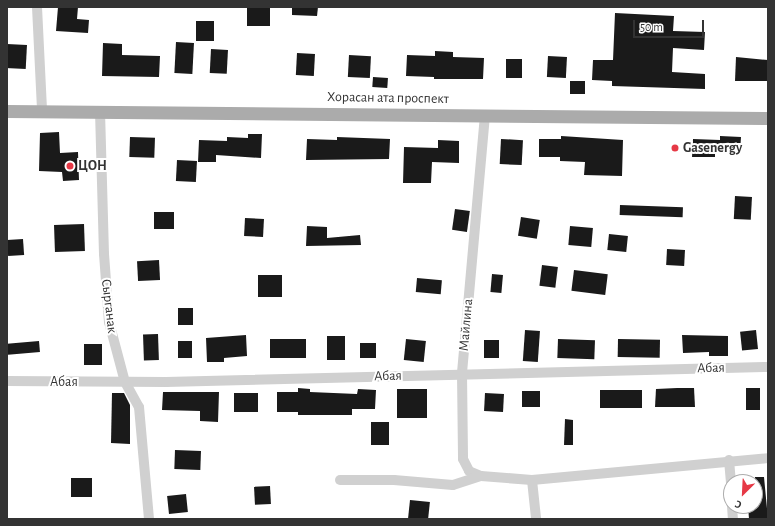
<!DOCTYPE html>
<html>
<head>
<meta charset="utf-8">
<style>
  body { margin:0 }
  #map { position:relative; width:775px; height:526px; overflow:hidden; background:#fff; font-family:"Alegreya Sans",sans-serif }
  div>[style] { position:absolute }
  .building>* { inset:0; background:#1a1a1a; transform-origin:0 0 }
  .minor>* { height:10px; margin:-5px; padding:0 5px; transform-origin:5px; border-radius:5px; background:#d0d0d0 }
  .major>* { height:13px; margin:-6.5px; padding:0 6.5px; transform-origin:6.5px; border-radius:6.5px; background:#ababab }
  .dots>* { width:11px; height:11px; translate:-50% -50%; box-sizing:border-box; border:2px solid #fff; border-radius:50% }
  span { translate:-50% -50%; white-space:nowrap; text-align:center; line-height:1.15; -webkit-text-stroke:4px #fff; paint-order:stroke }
  .street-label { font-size:14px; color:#333 }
  .poi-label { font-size:14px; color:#333; font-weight:700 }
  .left { translate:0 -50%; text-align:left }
  .frame { position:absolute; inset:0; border:8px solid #333; pointer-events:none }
  .north { position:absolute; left:723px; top:474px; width:40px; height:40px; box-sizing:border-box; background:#fff; border:1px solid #adadad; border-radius:50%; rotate:204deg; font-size:11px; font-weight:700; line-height:16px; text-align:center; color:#333 }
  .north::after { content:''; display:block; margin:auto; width:14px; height:18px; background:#e63946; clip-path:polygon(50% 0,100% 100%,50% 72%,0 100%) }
  .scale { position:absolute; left:633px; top:20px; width:71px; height:18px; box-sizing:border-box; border:2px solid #333; border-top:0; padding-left:5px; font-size:12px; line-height:14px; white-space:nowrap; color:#333; -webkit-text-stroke:3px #fff; paint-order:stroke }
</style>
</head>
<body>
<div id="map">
  <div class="building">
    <i style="clip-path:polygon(58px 7px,78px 7px,77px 19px,89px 20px,88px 33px,56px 31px)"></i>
    <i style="left:247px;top:7px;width:23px;height:19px"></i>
    <i style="clip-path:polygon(292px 7px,318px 7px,317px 16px,292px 15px)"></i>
    <i style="clip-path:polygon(615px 13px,674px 16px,673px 31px,705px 32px,704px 50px,673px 48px,672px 72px,705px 74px,705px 89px,612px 86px,612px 81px,592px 80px,593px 60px,613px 60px)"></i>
    <i style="left:196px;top:21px;width:18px;height:20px"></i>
    <i style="left:176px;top:42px;width:18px;height:31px;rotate:3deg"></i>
    <i style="clip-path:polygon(103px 43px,122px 44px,122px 55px,160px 56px,159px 77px,102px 76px)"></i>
    <i style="left:7px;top:44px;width:20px;height:24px;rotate:3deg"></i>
    <i style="left:211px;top:49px;width:17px;height:24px;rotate:3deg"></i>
    <i style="clip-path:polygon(435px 51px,453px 52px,453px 57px,484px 58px,483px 79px,434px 79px,434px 77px,406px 76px,407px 55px,435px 56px)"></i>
    <i style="left:297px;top:53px;width:18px;height:22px;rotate:3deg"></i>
    <i style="left:349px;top:55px;width:22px;height:22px;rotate:3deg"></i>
    <i style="left:548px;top:56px;width:19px;height:21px;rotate:3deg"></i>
    <i style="clip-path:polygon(736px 57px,768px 60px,768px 81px,735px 81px)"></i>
    <i style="left:506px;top:59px;width:16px;height:19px"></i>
    <i style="left:373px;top:77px;width:15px;height:10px;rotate:4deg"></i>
    <i style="left:570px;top:81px;width:15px;height:13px"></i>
    <i style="clip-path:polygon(59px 132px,60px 153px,78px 152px,79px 180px,63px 181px,62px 172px,39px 171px,40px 133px)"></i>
    <i style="clip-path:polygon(248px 134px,262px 134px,261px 158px,216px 155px,216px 162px,198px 162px,199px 140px,227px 141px,227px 137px,248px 138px)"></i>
    <i style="clip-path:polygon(561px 136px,623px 140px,622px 176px,584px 175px,585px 162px,560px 161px,560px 157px,539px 157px,539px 139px,561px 139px)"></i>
    <i style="clip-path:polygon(720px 136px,741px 137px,740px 153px,715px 153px,715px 157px,692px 157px,693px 139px,720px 140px)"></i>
    <i style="left:130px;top:137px;width:25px;height:20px;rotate:2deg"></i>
    <i style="clip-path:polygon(337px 137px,390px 139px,389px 159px,306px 160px,307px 139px,337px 140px)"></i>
    <i style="left:501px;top:139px;width:22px;height:25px;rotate:3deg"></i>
    <i style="clip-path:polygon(438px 140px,459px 141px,459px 163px,432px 162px,431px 183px,403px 183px,404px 147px,438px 148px)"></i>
    <i style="left:177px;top:160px;width:20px;height:21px;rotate:3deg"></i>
    <i style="left:735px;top:196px;width:17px;height:23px;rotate:3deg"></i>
    <i style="left:620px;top:205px;width:63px;height:10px;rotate:2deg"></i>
    <i style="left:455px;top:209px;width:15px;height:21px;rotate:8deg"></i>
    <i style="left:154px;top:212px;width:20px;height:17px"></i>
    <i style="left:521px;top:217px;width:19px;height:19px;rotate:9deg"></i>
    <i style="left:245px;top:218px;width:19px;height:18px;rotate:3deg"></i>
    <i style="left:84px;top:224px;width:27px;height:30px;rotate:88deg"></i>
    <i style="clip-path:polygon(307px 226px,327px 227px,327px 238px,360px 235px,361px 245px,306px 246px)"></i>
    <i style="left:570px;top:226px;width:23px;height:19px;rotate:5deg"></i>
    <i style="left:609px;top:234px;width:19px;height:16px;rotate:6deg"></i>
    <i style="left:23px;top:239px;width:16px;height:16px;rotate:86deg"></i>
    <i style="left:667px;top:249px;width:18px;height:16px;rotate:3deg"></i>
    <i style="left:159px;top:260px;width:20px;height:22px;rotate:87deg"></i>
    <i style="left:542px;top:265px;width:16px;height:21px;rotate:7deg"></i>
    <i style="left:574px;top:270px;width:34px;height:21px;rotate:7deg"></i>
    <i style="left:492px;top:274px;width:11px;height:18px;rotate:5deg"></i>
    <i style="left:258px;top:275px;width:24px;height:22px"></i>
    <i style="left:417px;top:278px;width:25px;height:14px;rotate:5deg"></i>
    <i style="left:193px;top:308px;width:17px;height:15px;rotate:90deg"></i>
    <i style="left:525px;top:330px;width:15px;height:31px;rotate:4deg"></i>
    <i style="left:756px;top:330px;width:19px;height:16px;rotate:84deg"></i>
    <i style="left:158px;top:334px;width:26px;height:15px;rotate:88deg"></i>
    <i style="clip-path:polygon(246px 335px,247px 356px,224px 358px,224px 362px,207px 362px,206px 338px)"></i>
    <i style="clip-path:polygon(682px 335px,728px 336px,728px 356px,709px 356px,709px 352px,683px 353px)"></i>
    <i style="left:327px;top:336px;width:18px;height:24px"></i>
    <i style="left:270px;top:339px;width:36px;height:19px"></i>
    <i style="left:406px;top:339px;width:20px;height:21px;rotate:6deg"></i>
    <i style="left:558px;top:339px;width:37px;height:19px;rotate:2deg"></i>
    <i style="left:618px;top:339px;width:42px;height:18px;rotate:1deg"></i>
    <i style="left:499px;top:340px;width:18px;height:15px;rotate:90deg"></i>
    <i style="left:39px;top:341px;width:11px;height:32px;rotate:85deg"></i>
    <i style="left:178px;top:341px;width:14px;height:17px"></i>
    <i style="left:360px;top:343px;width:16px;height:15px"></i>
    <i style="left:84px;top:344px;width:18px;height:21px"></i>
    <i style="clip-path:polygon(298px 388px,310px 389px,310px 392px,357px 394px,358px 389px,376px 390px,375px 409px,352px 409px,352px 415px,298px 415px,298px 412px,277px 412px,277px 392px,298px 392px)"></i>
    <i style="clip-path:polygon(677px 388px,694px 388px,695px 407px,655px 407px,656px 389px)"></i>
    <i style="left:746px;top:388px;width:14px;height:22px"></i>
    <i style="left:397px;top:389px;width:30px;height:29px"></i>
    <i style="left:600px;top:390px;width:42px;height:18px"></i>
    <i style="left:522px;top:391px;width:18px;height:16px"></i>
    <i style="clip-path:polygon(163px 392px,219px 392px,218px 422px,200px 421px,200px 411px,162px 410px)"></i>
    <i style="clip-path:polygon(112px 393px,124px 393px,130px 405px,130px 444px,111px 443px)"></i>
    <i style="left:234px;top:393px;width:24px;height:19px"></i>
    <i style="left:485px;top:393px;width:19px;height:18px;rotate:3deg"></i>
    <i style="clip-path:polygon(565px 419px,573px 420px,573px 445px,564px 445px)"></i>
    <i style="left:371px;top:422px;width:18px;height:23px"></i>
    <i style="left:175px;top:450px;width:26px;height:19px;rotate:2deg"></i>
    <i style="clip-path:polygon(755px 477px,764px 477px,768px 519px,749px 519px,748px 506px,755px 506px)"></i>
    <i style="left:71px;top:478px;width:21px;height:19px"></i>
    <i style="left:270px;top:486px;width:18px;height:16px;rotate:87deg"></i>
    <i style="left:186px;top:494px;width:18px;height:19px;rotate:84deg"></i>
    <i style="left:410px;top:500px;width:20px;height:19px;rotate:6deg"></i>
  </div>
  <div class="minor">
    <i style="left:37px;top:7px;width:104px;rotate:87.2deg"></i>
    <i style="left:100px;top:111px;width:143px;rotate:88.4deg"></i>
    <i style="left:104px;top:254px;width:68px;rotate:85.8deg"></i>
    <i style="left:109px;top:322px;width:62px;rotate:75.1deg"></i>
    <i style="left:125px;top:382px;width:29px;rotate:61deg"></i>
    <i style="left:139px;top:407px;width:112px;rotate:84.9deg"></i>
    <i style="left:485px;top:115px;width:260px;rotate:95.1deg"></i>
    <i style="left:462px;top:374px;width:85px;rotate:89.3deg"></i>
    <i style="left:463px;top:459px;width:13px;rotate:63deg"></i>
    <i style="left:469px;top:471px;width:13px;rotate:23deg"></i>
    <i style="left:481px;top:476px;width:51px;rotate:4.5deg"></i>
    <i style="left:532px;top:480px;width:237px;rotate:-5.3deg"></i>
    <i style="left:7px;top:381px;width:159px;rotate:0.4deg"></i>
    <i style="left:166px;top:382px;width:602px;rotate:-1.43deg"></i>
    <i style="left:729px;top:460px;width:24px;rotate:85deg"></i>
    <i style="left:340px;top:480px;width:54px"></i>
    <i style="left:394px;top:480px;width:59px;rotate:4.8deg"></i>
    <i style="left:453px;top:485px;width:29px;rotate:-18deg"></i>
    <i style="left:532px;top:480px;width:39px;rotate:84deg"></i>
    <i style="left:732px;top:506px;width:13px;rotate:86deg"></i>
  </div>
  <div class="major">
    <i style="left:7px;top:111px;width:761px;rotate:0.53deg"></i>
  </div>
  <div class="dots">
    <i style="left:675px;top:148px;background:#e63946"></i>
    <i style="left:70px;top:166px;background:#e63946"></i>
  </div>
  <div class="street-label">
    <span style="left:388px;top:98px;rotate:1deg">Хорасан ата проспект</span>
    <span style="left:109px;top:306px;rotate:83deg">Сырганак</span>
    <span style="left:466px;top:325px;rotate:-85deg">Майлина</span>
    <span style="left:711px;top:368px;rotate:-1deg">Абая</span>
    <span style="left:388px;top:376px;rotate:-1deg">Абая</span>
    <span style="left:64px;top:382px">Абая</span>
  </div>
  <div class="poi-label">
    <span class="left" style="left:683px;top:148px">Gasenergy</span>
    <span class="left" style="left:78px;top:166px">ЦОН</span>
  </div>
  <div class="frame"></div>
  <div class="north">С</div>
  <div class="scale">50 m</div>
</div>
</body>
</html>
